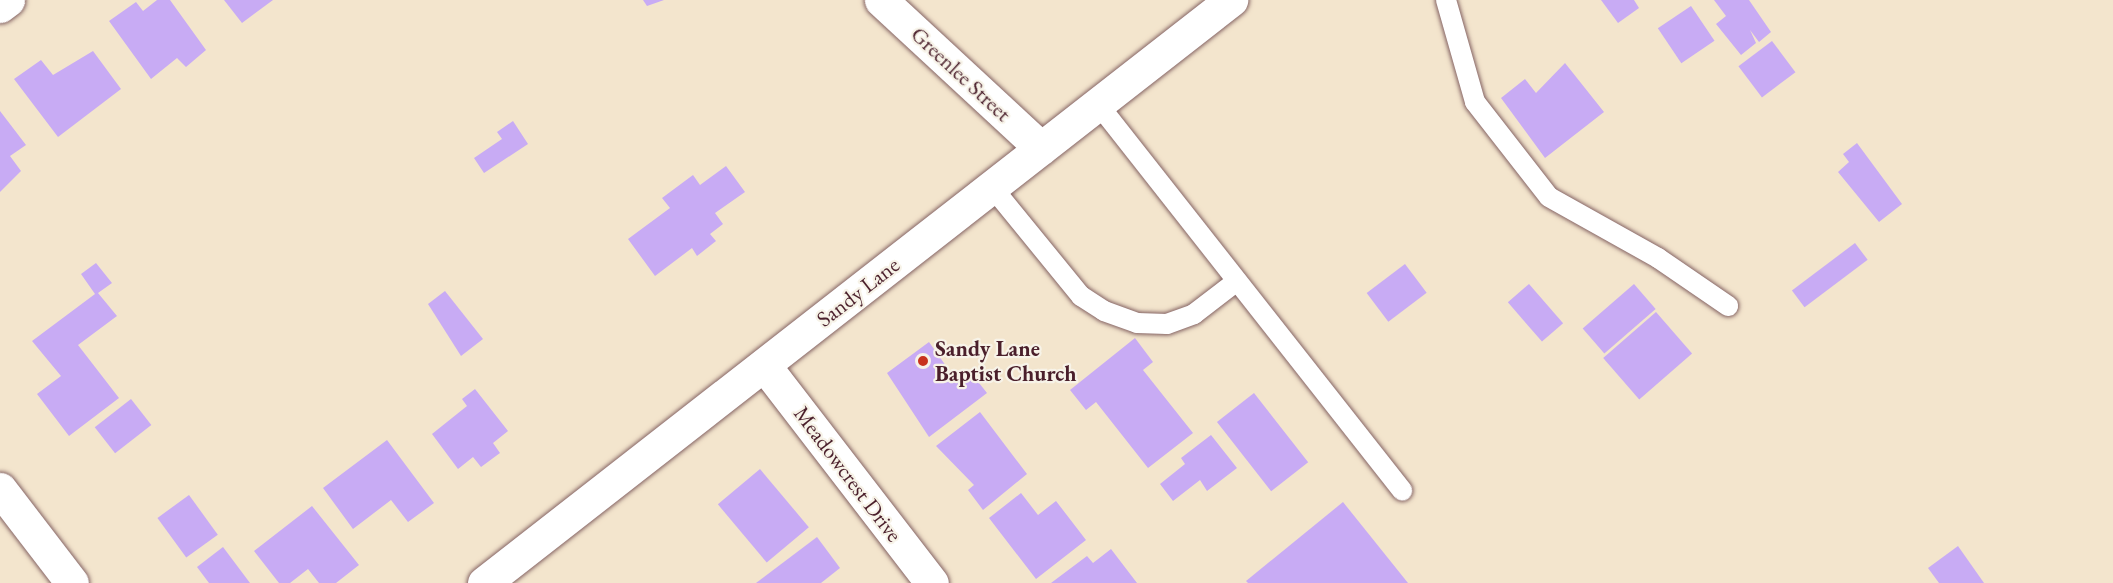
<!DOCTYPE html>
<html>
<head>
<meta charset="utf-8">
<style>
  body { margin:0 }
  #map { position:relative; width:2113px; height:583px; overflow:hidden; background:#f3e5cd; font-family:"EB Garamond",serif }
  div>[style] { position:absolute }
  .building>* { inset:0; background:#c8abf4; transform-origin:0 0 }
  .roads { filter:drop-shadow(0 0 2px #856464) drop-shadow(0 0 2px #856464) }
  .lane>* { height:20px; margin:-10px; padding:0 10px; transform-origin:10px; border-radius:10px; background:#fff }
  .street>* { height:33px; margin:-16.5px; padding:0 16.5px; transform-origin:16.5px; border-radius:16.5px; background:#fff }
  .secondary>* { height:33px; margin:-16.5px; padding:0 16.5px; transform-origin:16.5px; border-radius:16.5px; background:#fff }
  .dots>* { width:16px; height:16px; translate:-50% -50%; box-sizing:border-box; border:3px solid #f7f3e8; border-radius:50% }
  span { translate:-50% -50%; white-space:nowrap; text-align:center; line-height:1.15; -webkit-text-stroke:4.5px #f7f3e8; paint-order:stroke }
  .street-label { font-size:22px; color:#4a1f2b }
  .poi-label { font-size:22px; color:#4a1f2b; font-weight:700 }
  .left { translate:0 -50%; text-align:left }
</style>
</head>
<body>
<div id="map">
  <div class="building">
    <i style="clip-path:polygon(157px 0,170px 0,206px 50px,186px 67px,177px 58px,151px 79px,109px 21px,136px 2px,143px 11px)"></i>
    <i style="clip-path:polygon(224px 0,273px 0,242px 23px)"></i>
    <i style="clip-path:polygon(643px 0,664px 0,647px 6px)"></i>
    <i style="clip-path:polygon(1601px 0,1634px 0,1639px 8px,1618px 23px)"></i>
    <i style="clip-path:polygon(1714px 0,1749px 0,1771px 32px,1759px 42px,1750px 30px,1756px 43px,1741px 55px,1716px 24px,1726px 16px)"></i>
    <i style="left:1691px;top:6px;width:42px;height:40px;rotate:56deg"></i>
    <i style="left:1772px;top:41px;width:39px;height:42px;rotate:53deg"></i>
    <i style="clip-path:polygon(93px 51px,121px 89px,58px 137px,14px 79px,41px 60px,53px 75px)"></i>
    <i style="clip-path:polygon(1565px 63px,1604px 112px,1545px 158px,1501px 98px,1525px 79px,1536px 93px)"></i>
    <i style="clip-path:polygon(0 111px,26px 145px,10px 156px,21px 171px,0 192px)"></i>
    <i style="clip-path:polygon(513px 121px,528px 144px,484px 173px,474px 158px,502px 139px,497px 132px)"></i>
    <i style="clip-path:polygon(1857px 143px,1902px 204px,1879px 222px,1838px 172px,1849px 162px,1843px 154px)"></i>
    <i style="clip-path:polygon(726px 166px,745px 192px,715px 213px,723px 224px,710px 234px,716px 241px,697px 256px,692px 248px,655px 276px,628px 239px,670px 208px,662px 198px,693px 175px,700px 185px)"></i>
    <i style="left:1855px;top:243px;width:21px;height:79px;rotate:53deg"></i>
    <i style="clip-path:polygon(96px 263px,112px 283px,98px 293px,117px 316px,78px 345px,119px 398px,69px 436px,37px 394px,61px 376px,32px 341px,95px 294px,81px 274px)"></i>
    <i style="left:1405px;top:264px;width:36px;height:48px;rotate:53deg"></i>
    <i style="left:1529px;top:284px;width:52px;height:28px;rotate:49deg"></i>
    <i style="left:1634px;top:284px;width:33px;height:68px;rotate:49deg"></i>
    <i style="clip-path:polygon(445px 291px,483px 339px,461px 356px,428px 304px)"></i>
    <i style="left:1656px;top:312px;width:55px;height:70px;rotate:49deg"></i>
    <i style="clip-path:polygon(1135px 338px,1153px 362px,1143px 370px,1193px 433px,1148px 468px,1096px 402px,1086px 410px,1070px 390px)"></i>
    <i style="clip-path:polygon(929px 342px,951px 373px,958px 377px,968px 369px,987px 393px,929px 437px,887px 373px)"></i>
    <i style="clip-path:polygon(475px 389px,508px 431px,493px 443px,500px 453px,481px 467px,473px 457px,458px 469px,432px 434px,467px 406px,462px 399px)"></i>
    <i style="left:1254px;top:393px;width:88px;height:47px;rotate:52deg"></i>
    <i style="left:131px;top:399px;width:33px;height:46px;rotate:52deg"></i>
    <i style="clip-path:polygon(980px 412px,1027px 474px,983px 510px,968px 490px,974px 485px,936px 446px)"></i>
    <i style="clip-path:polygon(1211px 435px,1237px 468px,1207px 491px,1200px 480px,1173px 501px,1160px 484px,1185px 464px,1181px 458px)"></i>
    <i style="clip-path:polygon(387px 440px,434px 503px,408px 522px,391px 500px,353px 529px,323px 488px)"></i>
    <i style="left:760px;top:469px;width:76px;height:55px;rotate:50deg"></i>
    <i style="clip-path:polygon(1021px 493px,1038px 515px,1056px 501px,1086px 540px,1036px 579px,989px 518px)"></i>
    <i style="left:189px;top:495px;width:49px;height:39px;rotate:54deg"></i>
    <i style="clip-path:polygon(1343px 502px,1408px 583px,1248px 583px,1246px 581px)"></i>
    <i style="clip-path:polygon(312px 506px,359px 565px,336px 583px,319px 583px,308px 569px,290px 583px,279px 583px,254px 551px)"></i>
    <i style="clip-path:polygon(817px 537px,840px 568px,821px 583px,756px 583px)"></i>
    <i style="clip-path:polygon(1958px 546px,1984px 583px,1939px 583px,1928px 568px)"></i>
    <i style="clip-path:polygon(223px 547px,250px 583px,209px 583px,197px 567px)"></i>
    <i style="clip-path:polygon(1111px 549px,1137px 583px,1051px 583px,1087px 556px,1093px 563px)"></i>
  </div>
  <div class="roads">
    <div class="lane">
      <i style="left:1446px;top:0;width:106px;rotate:74.1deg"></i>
      <i style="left:1475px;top:102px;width:120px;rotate:52.1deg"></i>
      <i style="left:1549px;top:197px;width:125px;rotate:29.2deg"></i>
      <i style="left:1658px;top:258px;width:85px;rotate:34.4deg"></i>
      <i style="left:1098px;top:104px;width:492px;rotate:51.8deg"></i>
      <i style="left:992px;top:187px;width:141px;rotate:50.8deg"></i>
      <i style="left:1081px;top:296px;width:27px;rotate:33deg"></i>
      <i style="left:1104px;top:311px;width:35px;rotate:20deg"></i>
      <i style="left:1137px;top:323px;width:30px;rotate:2deg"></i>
      <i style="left:1167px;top:324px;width:29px;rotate:-20deg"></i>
      <i style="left:1194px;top:314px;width:54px;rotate:-37.5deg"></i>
    </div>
    <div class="street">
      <i style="left:881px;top:0;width:218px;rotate:42.8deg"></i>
      <i style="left:0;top:6px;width:10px;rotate:-37deg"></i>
      <i style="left:764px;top:365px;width:275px;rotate:52.4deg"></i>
      <i style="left:0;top:489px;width:118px;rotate:52.5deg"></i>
    </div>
    <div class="secondary">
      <i style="left:484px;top:583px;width:948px;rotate:-37.97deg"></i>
    </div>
  </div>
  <div class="dots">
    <i style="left:923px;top:361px;background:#c8321e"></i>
  </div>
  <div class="street-label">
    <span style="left:961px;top:74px;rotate:43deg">Greenlee Street</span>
    <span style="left:858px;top:292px;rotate:-38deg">Sandy Lane</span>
    <span style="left:848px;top:474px;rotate:53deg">Meadowcrest Drive</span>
  </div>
  <div class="poi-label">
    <span class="left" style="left:935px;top:361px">Sandy Lane<br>Baptist Church</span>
  </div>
</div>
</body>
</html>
